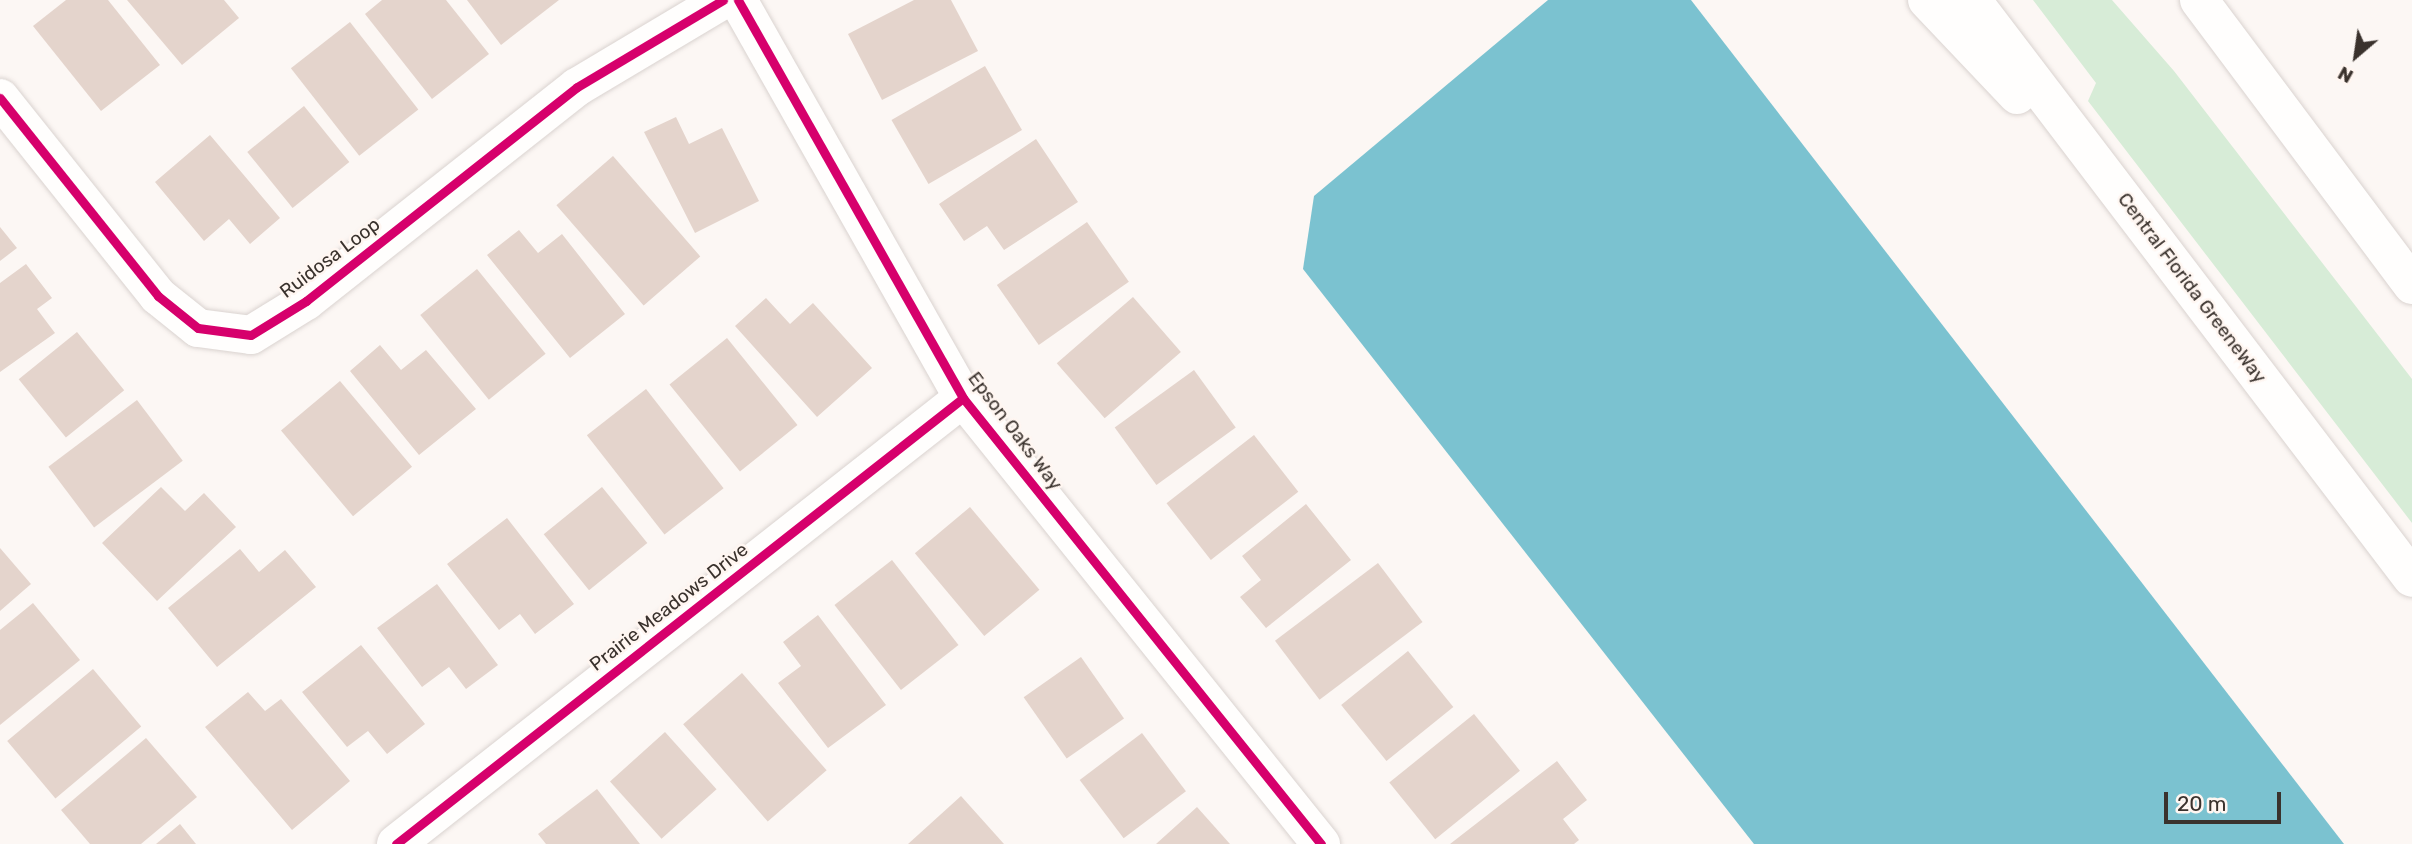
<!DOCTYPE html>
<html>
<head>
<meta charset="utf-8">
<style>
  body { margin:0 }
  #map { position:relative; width:2412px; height:844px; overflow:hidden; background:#fcf7f4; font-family:Rubik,sans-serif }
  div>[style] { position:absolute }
  .green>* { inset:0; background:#d7ecd7 }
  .water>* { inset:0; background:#7bc2d0 }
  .building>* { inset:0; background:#e4d4cc; transform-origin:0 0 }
  .roads { filter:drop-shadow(0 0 2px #dad3d0) drop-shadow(0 0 2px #dad3d0) }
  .minor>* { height:38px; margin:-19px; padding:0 19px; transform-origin:19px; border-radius:19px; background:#fffefd }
  .motorway>* { height:38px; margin:-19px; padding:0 19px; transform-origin:19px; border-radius:19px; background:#fffefd }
  .cycleway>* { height:9px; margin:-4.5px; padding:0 4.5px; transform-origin:4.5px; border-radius:4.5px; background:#d6006c }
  span { translate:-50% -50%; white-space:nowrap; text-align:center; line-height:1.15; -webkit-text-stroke:5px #fff6f1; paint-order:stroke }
  .street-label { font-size:19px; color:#3a322d }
  .north { position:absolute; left:2321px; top:21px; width:70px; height:70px; -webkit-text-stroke:5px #fff6f1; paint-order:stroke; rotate:209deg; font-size:19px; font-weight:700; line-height:28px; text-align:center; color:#3a322d }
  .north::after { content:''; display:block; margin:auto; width:24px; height:32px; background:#3a322d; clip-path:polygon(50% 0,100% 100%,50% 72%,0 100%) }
  .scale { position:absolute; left:2164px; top:792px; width:117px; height:32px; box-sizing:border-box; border:4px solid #3a322d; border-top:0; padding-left:9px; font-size:21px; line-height:24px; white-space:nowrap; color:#3a322d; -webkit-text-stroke:5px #fff6f1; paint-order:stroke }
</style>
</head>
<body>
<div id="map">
  <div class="green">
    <i style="clip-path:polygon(2033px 0,2112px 0,2174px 71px,2412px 379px,2412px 523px,2088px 101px,2096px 83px)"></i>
  </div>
  <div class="water">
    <i style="clip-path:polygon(1548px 0,1691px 0,2344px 844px,1754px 844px,1303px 269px,1314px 196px)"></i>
  </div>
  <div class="building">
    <i style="clip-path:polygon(66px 0,108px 0,160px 65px,101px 111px,33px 26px)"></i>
    <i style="clip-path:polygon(127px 0,224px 0,239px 18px,182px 65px)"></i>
    <i style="clip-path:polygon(382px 0,446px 0,489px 54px,432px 99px,365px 14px)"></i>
    <i style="clip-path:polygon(467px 0,559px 0,501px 45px)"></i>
    <i style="clip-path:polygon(914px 0,951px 0,978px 51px,882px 100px,848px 34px)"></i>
    <i style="left:350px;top:22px;width:111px;height:75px;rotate:52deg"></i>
    <i style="left:985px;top:66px;width:74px;height:108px;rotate:60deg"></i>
    <i style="left:304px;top:106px;width:72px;height:73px;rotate:51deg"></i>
    <i style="clip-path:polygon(676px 117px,689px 144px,722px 128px,759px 201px,695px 233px,644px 132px)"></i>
    <i style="clip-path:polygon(210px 135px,280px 218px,250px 244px,229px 219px,204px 241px,155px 182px)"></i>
    <i style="clip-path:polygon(1036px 139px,1078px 202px,1004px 250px,987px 226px,964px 241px,939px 204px)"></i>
    <i style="left:613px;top:156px;width:133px;height:75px;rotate:49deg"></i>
    <i style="left:1087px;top:222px;width:73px;height:110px;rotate:55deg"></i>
    <i style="clip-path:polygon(0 227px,17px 248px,0 261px)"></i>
    <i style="clip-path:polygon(519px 230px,538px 253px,562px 234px,625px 314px,570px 358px,487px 255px)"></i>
    <i style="clip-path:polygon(26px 264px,52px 298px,37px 309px,55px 333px,0 372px,0 283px)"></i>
    <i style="left:477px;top:269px;width:109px;height:73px;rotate:51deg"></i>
    <i style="left:1133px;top:297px;width:73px;height:101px;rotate:49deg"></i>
    <i style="clip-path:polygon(766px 298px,790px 324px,813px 303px,872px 368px,817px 417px,735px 326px)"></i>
    <i style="left:77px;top:332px;width:75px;height:75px;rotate:51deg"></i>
    <i style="left:727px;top:338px;width:112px;height:74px;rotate:51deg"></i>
    <i style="clip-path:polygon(380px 345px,401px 370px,426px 350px,476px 409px,419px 455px,350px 371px)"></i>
    <i style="left:1194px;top:370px;width:71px;height:98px;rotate:54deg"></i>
    <i style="left:340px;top:381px;width:112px;height:77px;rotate:50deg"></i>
    <i style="left:646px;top:389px;width:126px;height:75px;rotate:52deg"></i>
    <i style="left:137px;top:400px;width:76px;height:111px;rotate:53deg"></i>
    <i style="left:1254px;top:435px;width:72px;height:111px;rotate:52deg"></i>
    <i style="clip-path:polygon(161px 487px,185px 511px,204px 493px,236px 527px,157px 601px,102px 543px)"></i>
    <i style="left:602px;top:487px;width:72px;height:75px;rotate:51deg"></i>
    <i style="clip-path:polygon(1306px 504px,1351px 560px,1266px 628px,1240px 597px,1261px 580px,1242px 556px)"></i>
    <i style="left:970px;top:507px;width:108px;height:72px;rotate:50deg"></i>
    <i style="clip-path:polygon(507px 518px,574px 604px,535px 634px,520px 614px,499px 630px,447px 564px)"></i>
    <i style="clip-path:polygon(0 548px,31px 584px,0 611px)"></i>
    <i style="clip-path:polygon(240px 549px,259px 572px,285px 550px,316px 587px,217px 667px,168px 608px)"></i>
    <i style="left:892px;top:560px;width:108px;height:73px;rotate:52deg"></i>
    <i style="left:1378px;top:563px;width:74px;height:129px;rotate:53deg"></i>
    <i style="clip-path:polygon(437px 584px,498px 665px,466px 689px,449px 667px,422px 687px,377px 628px)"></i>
    <i style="clip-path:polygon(33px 603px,80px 660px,0 725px,0 630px)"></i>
    <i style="clip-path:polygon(818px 615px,886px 705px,828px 748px,778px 683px,801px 666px,783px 642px)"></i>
    <i style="clip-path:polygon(361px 645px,425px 724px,387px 754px,368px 731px,347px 747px,302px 692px)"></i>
    <i style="left:1408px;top:651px;width:72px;height:86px;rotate:51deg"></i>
    <i style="left:1081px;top:657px;width:75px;height:70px;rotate:55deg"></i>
    <i style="left:93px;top:669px;width:75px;height:112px;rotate:50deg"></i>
    <i style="left:742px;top:673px;width:129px;height:78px;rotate:49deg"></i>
    <i style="clip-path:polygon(248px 692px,265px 711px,281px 699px,350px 781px,292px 830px,205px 727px)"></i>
    <i style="left:1474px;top:714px;width:73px;height:109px;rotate:51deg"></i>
    <i style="left:665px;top:732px;width:77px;height:74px;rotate:48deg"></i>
    <i style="left:1142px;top:733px;width:73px;height:78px;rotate:53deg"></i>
    <i style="clip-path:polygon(146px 738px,197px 797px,141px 844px,90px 844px,61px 810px)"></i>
    <i style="clip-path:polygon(1557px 761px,1587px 800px,1563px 819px,1579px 840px,1574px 844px,1450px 844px)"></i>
    <i style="clip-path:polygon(597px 789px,640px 844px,546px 844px,538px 834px)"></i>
    <i style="clip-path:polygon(961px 796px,1004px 844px,908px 844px)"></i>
    <i style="clip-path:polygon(1197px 807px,1230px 844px,1156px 844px)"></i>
    <i style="clip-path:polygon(180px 824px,196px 844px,156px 844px)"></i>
  </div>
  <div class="roads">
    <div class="minor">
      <i style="left:738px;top:0;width:457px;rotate:60.5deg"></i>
      <i style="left:963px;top:398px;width:572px;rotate:51.25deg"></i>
      <i style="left:0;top:98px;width:253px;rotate:51.4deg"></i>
      <i style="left:158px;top:296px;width:51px;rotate:38.7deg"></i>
      <i style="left:198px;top:328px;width:53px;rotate:7.5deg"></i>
      <i style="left:251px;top:335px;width:65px;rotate:-31.7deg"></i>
      <i style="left:306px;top:301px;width:345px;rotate:-38.3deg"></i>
      <i style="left:577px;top:87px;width:170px;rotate:-30.8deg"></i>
      <i style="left:396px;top:844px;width:721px;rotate:-38.19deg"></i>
    </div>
    <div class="motorway">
      <i style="left:1927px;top:0;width:131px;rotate:46.5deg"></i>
      <i style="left:1972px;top:0;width:726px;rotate:52.72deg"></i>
      <i style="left:2199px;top:0;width:356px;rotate:53.2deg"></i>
    </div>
  </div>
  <div class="cycleway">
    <i style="left:738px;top:0;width:457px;rotate:60.5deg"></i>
    <i style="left:963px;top:398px;width:572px;rotate:51.25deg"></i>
    <i style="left:0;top:98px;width:253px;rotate:51.4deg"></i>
    <i style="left:158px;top:296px;width:51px;rotate:38.7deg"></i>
    <i style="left:198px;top:328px;width:53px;rotate:7.5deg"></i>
    <i style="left:251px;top:335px;width:65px;rotate:-31.7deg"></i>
    <i style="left:306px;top:301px;width:345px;rotate:-38.3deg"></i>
    <i style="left:577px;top:87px;width:170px;rotate:-30.8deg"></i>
    <i style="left:396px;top:844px;width:721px;rotate:-38.19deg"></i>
  </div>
  <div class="street-label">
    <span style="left:330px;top:258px;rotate:-37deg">Ruidosa Loop</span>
    <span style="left:2192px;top:288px;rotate:53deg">Central Florida GreeneWay</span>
    <span style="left:1015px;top:431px;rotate:53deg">Epson Oaks Way</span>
    <span style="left:669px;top:607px;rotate:-38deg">Prairie Meadows Drive</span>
  </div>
  <div class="north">N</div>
  <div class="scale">20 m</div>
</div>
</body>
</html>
